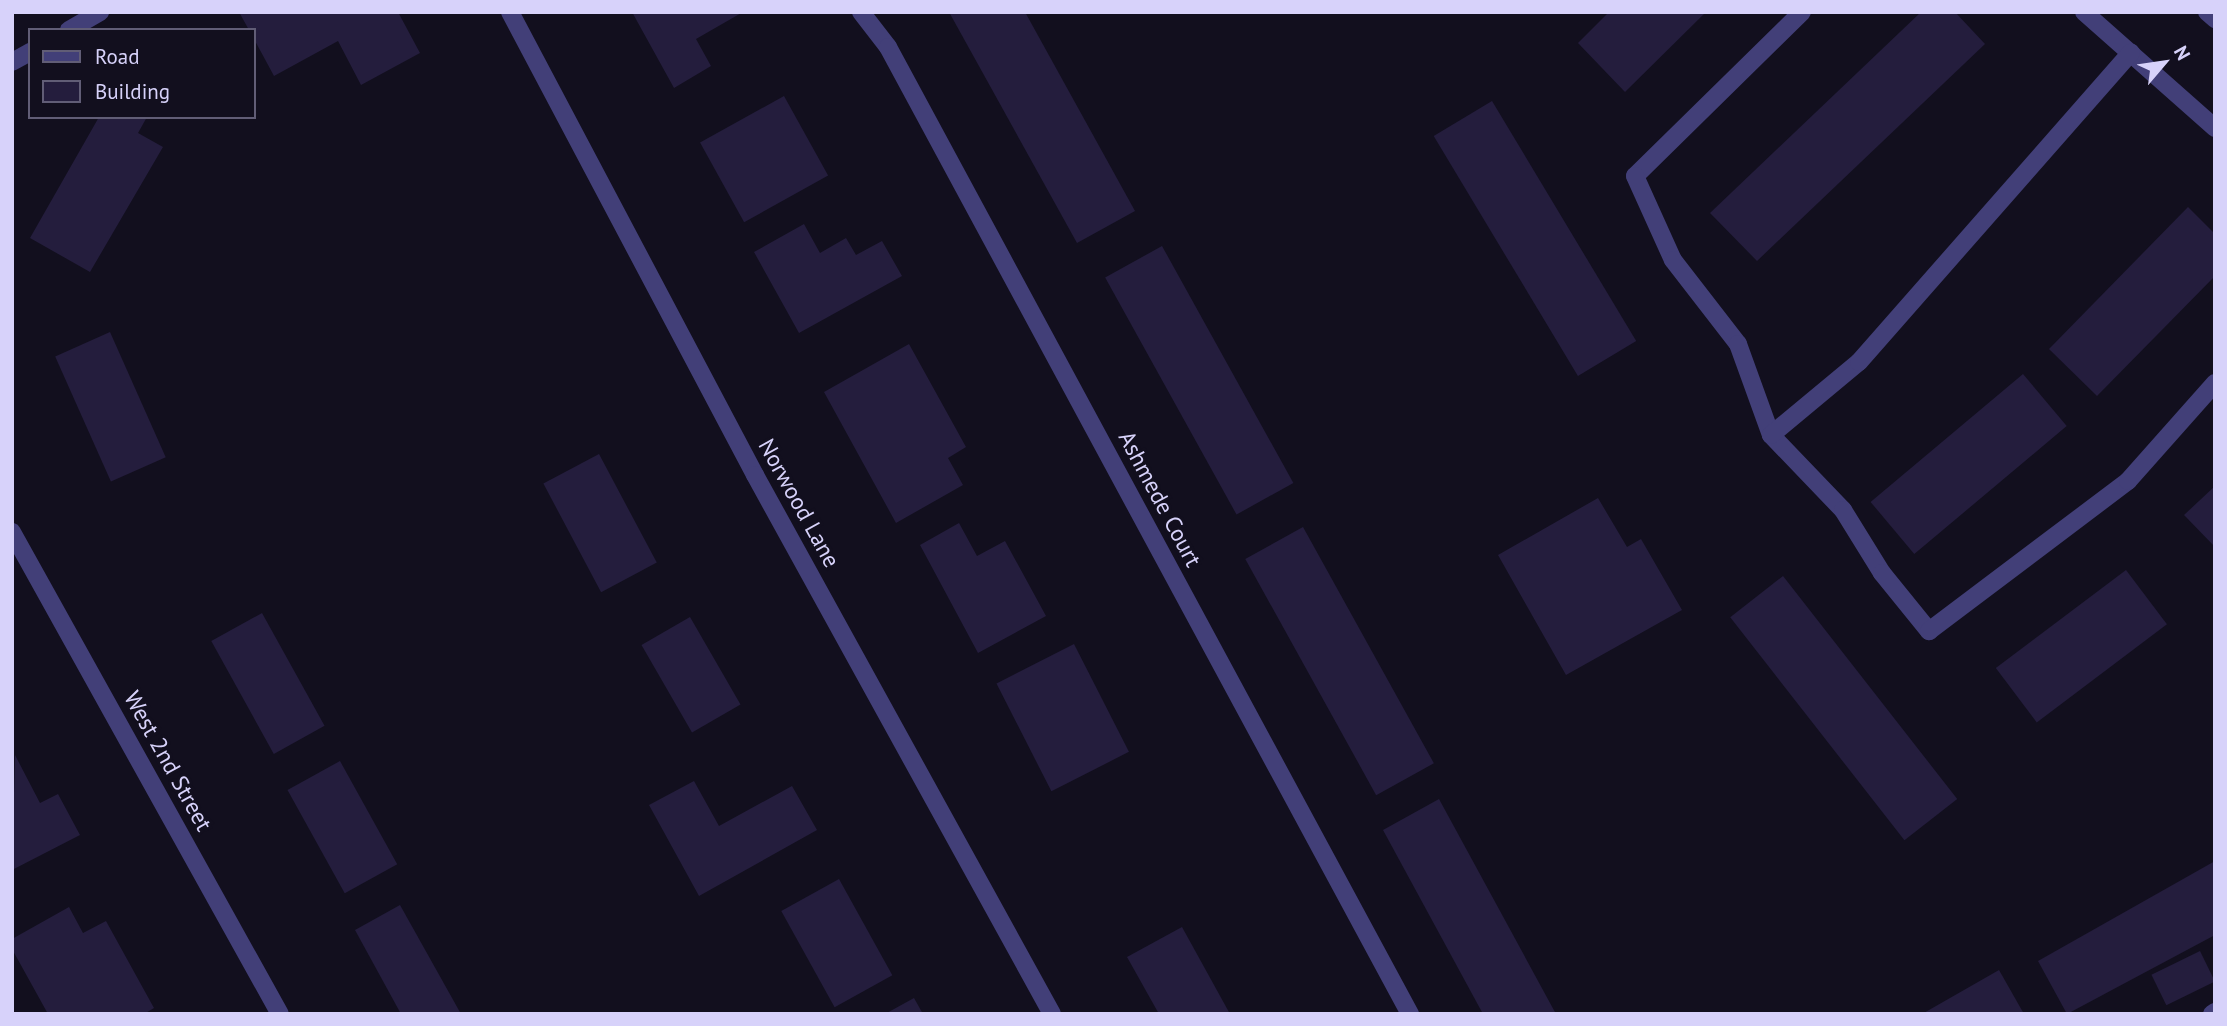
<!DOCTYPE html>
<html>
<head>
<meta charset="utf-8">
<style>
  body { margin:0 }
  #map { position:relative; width:2227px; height:1026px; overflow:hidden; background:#120f1e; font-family:"PT Sans",sans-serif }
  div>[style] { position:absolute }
  .building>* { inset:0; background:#241d3d; transform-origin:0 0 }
  .minor>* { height:18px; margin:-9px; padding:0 9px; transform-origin:9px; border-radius:9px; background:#423f78 }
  span { translate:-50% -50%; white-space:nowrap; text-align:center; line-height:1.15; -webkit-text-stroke:6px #120f1e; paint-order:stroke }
  .street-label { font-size:23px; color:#d7d2fa }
  .frame { position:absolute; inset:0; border:14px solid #d7d2fa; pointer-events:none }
  .legend { position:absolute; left:28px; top:28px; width:228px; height:91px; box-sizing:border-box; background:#120f1e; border:2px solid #615d76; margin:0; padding:9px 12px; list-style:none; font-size:21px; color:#d7d2fa }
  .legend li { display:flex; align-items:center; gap:14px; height:35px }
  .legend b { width:35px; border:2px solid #615d76 }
  .north { position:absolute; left:2129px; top:28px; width:70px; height:70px; -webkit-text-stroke:5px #120f1e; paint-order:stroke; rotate:61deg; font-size:19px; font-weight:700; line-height:28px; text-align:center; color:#d7d2fa }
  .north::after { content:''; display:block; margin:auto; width:24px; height:32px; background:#d7d2fa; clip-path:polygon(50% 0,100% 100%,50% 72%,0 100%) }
</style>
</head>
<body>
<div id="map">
  <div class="building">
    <i style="clip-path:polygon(239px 12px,398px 12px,420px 53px,361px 85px,338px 41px,274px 76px,254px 39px,254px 30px,249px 30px)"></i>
    <i style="clip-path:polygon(632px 12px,743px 12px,696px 39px,711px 66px,674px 88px)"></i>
    <i style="clip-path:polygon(949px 12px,1025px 12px,1135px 211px,1077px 243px)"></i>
    <i style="clip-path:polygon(1609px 12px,1706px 12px,1625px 92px,1578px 43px)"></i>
    <i style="clip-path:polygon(1921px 12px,1955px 12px,1985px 44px,1757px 261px,1710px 213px)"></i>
    <i style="left:784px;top:96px;width:91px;height:96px;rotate:61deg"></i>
    <i style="left:1492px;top:101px;width:280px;height:68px;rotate:59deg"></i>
    <i style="clip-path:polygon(99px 117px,147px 117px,138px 133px,163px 147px,90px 272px,30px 238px)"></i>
    <i style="clip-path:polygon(2188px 207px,2215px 234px,2215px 276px,2097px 396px,2049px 349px)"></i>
    <i style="clip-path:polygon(804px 224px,820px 253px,846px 238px,856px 255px,882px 241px,902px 276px,799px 333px,754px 252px)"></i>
    <i style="left:1162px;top:246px;width:271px;height:65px;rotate:61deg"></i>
    <i style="left:110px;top:332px;width:137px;height:60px;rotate:66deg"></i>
    <i style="clip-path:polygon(909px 344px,966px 447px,948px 458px,963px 485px,896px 523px,824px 392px)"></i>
    <i style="left:2023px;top:374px;width:68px;height:199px;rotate:50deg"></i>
    <i style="left:599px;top:454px;width:123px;height:63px;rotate:62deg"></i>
    <i style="clip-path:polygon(2215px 486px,2215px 547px,2184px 515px)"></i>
    <i style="clip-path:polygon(1598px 498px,1627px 547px,1641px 539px,1682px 610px,1566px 675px,1498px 555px)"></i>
    <i style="clip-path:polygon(959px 523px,977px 556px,1005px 541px,1046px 616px,978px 653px,920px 545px)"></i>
    <i style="left:1303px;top:527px;width:270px;height:66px;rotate:61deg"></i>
    <i style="left:2126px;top:570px;width:68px;height:163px;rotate:53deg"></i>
    <i style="left:1783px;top:576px;width:283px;height:67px;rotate:52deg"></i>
    <i style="left:262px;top:613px;width:129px;height:58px;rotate:61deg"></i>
    <i style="left:690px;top:617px;width:101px;height:56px;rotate:60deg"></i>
    <i style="left:1074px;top:644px;width:121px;height:87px;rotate:63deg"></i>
    <i style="clip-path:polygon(15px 755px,40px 803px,58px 794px,80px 835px,12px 870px)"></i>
    <i style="left:340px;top:761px;width:118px;height:60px;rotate:61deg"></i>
    <i style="clip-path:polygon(694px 781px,719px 826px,792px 786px,817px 830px,699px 896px,649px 805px)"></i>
    <i style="clip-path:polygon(1439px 799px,1556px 1014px,1483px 1014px,1383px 830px)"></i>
    <i style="clip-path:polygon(2215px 861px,2215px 935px,2067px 1014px,2038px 961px)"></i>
    <i style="left:839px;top:879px;width:110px;height:66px;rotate:61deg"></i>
    <i style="clip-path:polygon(400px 905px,461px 1014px,401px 1014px,355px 930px)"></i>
    <i style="clip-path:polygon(69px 907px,83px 933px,106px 921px,154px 1008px,144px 1014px,48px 1014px,12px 949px,12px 939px)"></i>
    <i style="clip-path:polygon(1182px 927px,1230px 1014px,1159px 1014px,1127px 957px)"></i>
    <i style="left:2200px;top:951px;width:34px;height:54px;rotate:64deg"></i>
    <i style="clip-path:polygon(1999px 970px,2024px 1014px,1922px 1014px)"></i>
    <i style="clip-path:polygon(914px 998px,923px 1014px,885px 1014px)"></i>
  </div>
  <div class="minor">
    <i style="left:510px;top:12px;width:524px;rotate:62.11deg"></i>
    <i style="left:755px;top:475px;width:615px;rotate:61.14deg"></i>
    <i style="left:861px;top:12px;width:44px;rotate:52.4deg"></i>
    <i style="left:888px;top:47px;width:1099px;rotate:61.64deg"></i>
    <i style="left:1802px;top:12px;width:234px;rotate:135.5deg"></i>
    <i style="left:1635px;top:176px;width:92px;rotate:65.7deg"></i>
    <i style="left:1673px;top:260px;width:106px;rotate:52.3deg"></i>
    <i style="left:1738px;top:344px;width:97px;rotate:70.1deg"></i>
    <i style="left:1771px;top:435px;width:104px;rotate:46.2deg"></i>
    <i style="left:1843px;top:510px;width:74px;rotate:58.2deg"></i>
    <i style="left:1882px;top:573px;width:75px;rotate:51deg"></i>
    <i style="left:1929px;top:631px;width:249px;rotate:-37deg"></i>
    <i style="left:2128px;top:481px;width:131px;rotate:-48.4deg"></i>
    <i style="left:2084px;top:12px;width:175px;rotate:41.5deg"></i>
    <i style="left:2207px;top:12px;width:11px;rotate:41deg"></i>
    <i style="left:69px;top:30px;width:36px;rotate:-30deg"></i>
    <i style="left:12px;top:62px;width:21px;rotate:-29deg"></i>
    <i style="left:1771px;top:435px;width:114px;rotate:-39.7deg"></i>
    <i style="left:1859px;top:362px;width:412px;rotate:-48.7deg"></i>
    <i style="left:12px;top:532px;width:551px;rotate:60.93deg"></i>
    <i style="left:2212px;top:1014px;width:4px;rotate:-34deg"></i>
  </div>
  <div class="street-label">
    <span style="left:1160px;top:499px;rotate:62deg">Ashmede Court</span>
    <span style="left:799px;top:503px;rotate:61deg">Norwood Lane</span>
    <span style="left:168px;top:761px;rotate:61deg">West 2nd Street</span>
  </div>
  <div class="frame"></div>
  <ul class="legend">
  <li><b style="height:9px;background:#423f78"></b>Road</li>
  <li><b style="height:19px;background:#241d3d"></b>Building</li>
  </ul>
  <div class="north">N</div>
</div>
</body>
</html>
